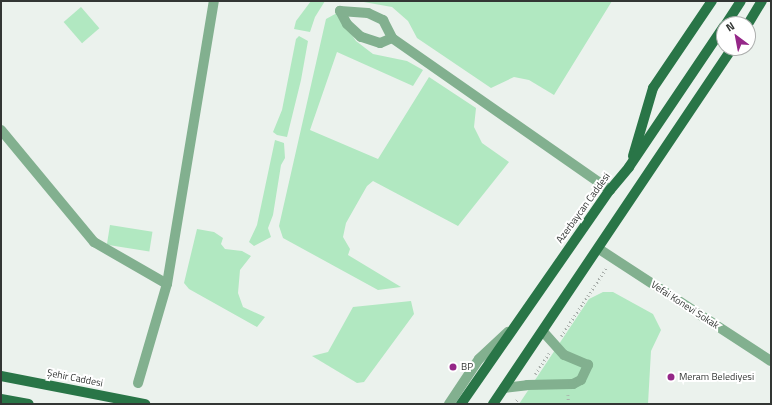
<!DOCTYPE html>
<html>
<head>
<meta charset="utf-8">
<style>
  body { margin:0 }
  #map { position:relative; width:772px; height:405px; overflow:hidden; background:#ebf2ed; font-family:"Titillium Web",sans-serif }
  div>[style] { position:absolute }
  .green>* { inset:0; background:#b1e8c1; transform-origin:0 0 }
  .path>* { height:2.5px; margin-top:-1.25px; transform-origin:0; background:repeating-linear-gradient(90deg,#a9afab 0 1px,transparent 0 4px) }
  .minor>* { height:10px; margin:-5px; padding:0 5px; transform-origin:5px; border-radius:5px; background:#82b08f }
  .major>* { height:10px; margin:-5px; padding:0 5px; transform-origin:5px; border-radius:5px; background:#297547 }
  .dots>* { width:11px; height:11px; translate:-50% -50%; box-sizing:border-box; border:2px solid #fff; border-radius:50% }
  span { translate:-50% -50%; white-space:nowrap; text-align:center; line-height:1.15; -webkit-text-stroke:4px #fff; paint-order:stroke }
  .street-label { font-size:10px; color:#333634 }
  .poi-label { font-size:10px; color:#333634 }
  .left { translate:0 -50%; text-align:left }
  .frame { position:absolute; inset:0; border:2px solid #333634; pointer-events:none }
  .north { position:absolute; left:716px; top:16px; width:40px; height:40px; box-sizing:border-box; background:#fff; border:1px solid #adafae; border-radius:50%; rotate:328deg; font-size:11px; font-weight:700; line-height:16px; text-align:center; color:#333634 }
  .north::after { content:''; display:block; margin:auto; width:14px; height:18px; background:#952788; clip-path:polygon(50% 0,100% 100%,50% 72%,0 100%) }
</style>
</head>
<body>
<div id="map">
  <div class="green">
    <i style="clip-path:polygon(311px 1px,325px 1px,315px 17px,310px 32px,294px 29px,296px 21px)"></i>
    <i style="clip-path:polygon(358px 1px,612px 1px,554px 95px,529px 80px,514px 77px,491px 88px,417px 38px,408px 21px,392px 7px)"></i>
    <i style="left:81px;top:7px;width:28px;height:23px;rotate:49deg"></i>
    <i style="clip-path:polygon(337px 13px,356px 41px,373px 54px,407px 61px,423px 70px,413px 86px,337px 52px,310px 130px,378px 159px,429px 77px,476px 108px,474px 127px,482px 143px,509px 162px,458px 226px,373px 181px,367px 186px,346px 223px,343px 237px,350px 249px,348px 255px,401px 287px,378px 290px,283px 238px,279px 226px,326px 19px)"></i>
    <i style="clip-path:polygon(299px 36px,308px 41px,301px 80px,287px 137px,277px 135px,273px 132px,282px 110px,296px 39px)"></i>
    <i style="clip-path:polygon(275px 140px,284px 143px,285px 158px,281px 165px,273px 215px,268px 228px,271px 237px,254px 246px,249px 242px,257px 225px)"></i>
    <i style="left:110px;top:225px;width:43px;height:20px;rotate:9deg"></i>
    <i style="clip-path:polygon(197px 229px,214px 232px,223px 238px,221px 244px,225px 249px,242px 251px,251px 256px,240px 270px,238px 293px,243px 307px,265px 317px,257px 327px,189px 289px,184px 283px)"></i>
    <i style="clip-path:polygon(603px 292px,613px 292px,653px 314px,661px 330px,651px 351px,648px 404px,519px 404px,589px 299px)"></i>
    <i style="clip-path:polygon(411px 301px,414px 314px,364px 382px,357px 383px,312px 356px,328px 352px,353px 307px)"></i>
  </div>
  <div class="path">
    <i style="left:561px;top:336px;width:83px;rotate:-56.3deg"></i>
    <i style="left:535px;top:374px;width:25px;rotate:-56deg"></i>
    <i style="left:568px;top:395px;width:9px;rotate:84deg"></i>
    <i style="left:514px;top:404px;width:7px;rotate:-56deg"></i>
  </div>
  <div class="minor">
    <i style="left:392px;top:38px;width:13px;rotate:157deg"></i>
    <i style="left:380px;top:43px;width:20px;rotate:-162deg"></i>
    <i style="left:361px;top:37px;width:19px;rotate:-137deg"></i>
    <i style="left:347px;top:24px;width:15px;rotate:-118deg"></i>
    <i style="left:340px;top:11px;width:28px;rotate:4deg"></i>
    <i style="left:368px;top:13px;width:17px;rotate:25deg"></i>
    <i style="left:383px;top:20px;width:20px;rotate:63deg"></i>
    <i style="left:392px;top:38px;width:266px;rotate:34.9deg"></i>
    <i style="left:1px;top:130px;width:146px;rotate:50.3deg"></i>
    <i style="left:94px;top:242px;width:84px;rotate:29.9deg"></i>
    <i style="left:599px;top:249px;width:205px;rotate:33.1deg"></i>
    <i style="left:138px;top:383px;width:103px;rotate:-73.7deg"></i>
    <i style="left:167px;top:284px;width:287px;rotate:-80.6deg"></i>
    <i style="left:504px;top:388px;width:23px;rotate:-7deg"></i>
    <i style="left:527px;top:385px;width:46px;rotate:-1.2deg"></i>
    <i style="left:573px;top:384px;width:9px;rotate:-27deg"></i>
    <i style="left:581px;top:380px;width:17px;rotate:-65deg"></i>
    <i style="left:588px;top:365px;width:26px;rotate:-157deg"></i>
    <i style="left:564px;top:355px;width:31px;rotate:-132deg"></i>
    <i style="left:449px;top:404px;width:54px;rotate:-56.3deg"></i>
    <i style="left:479px;top:359px;width:40px;rotate:-43deg"></i>
  </div>
  <div class="major">
    <i style="left:726px;top:24px;width:27px;rotate:-57deg"></i>
    <i style="left:748px;top:24px;width:27px;rotate:-59deg"></i>
    <i style="left:633px;top:156px;width:71px;rotate:-73.6deg"></i>
    <i style="left:653px;top:88px;width:105px;rotate:-55.9deg"></i>
    <i style="left:1px;top:376px;width:147px;rotate:11deg"></i>
    <i style="left:1px;top:399px;width:28px;rotate:10deg"></i>
    <i style="left:461px;top:404px;width:261px;rotate:-55.2deg"></i>
    <i style="left:610px;top:190px;width:30px;rotate:-50deg"></i>
    <i style="left:629px;top:167px;width:170px;rotate:-56deg"></i>
    <i style="left:493px;top:404px;width:429px;rotate:-56.1deg"></i>
  </div>
  <div class="dots">
    <i style="left:453px;top:367px;background:#952788"></i>
    <i style="left:671px;top:377px;background:#952788"></i>
  </div>
  <div class="street-label">
    <span style="left:583px;top:208px;rotate:-54deg">Azerbaycan Caddesi</span>
    <span style="left:685px;top:305px;rotate:33deg">Vefai Konevi Sokak</span>
    <span style="left:75px;top:378px;rotate:11deg">Şehir Caddesi</span>
  </div>
  <div class="poi-label">
    <span class="left" style="left:461px;top:367px">BP</span>
    <span class="left" style="left:679px;top:377px">Meram Belediyesi</span>
  </div>
  <div class="frame"></div>
  <div class="north">N</div>
</div>
</body>
</html>
